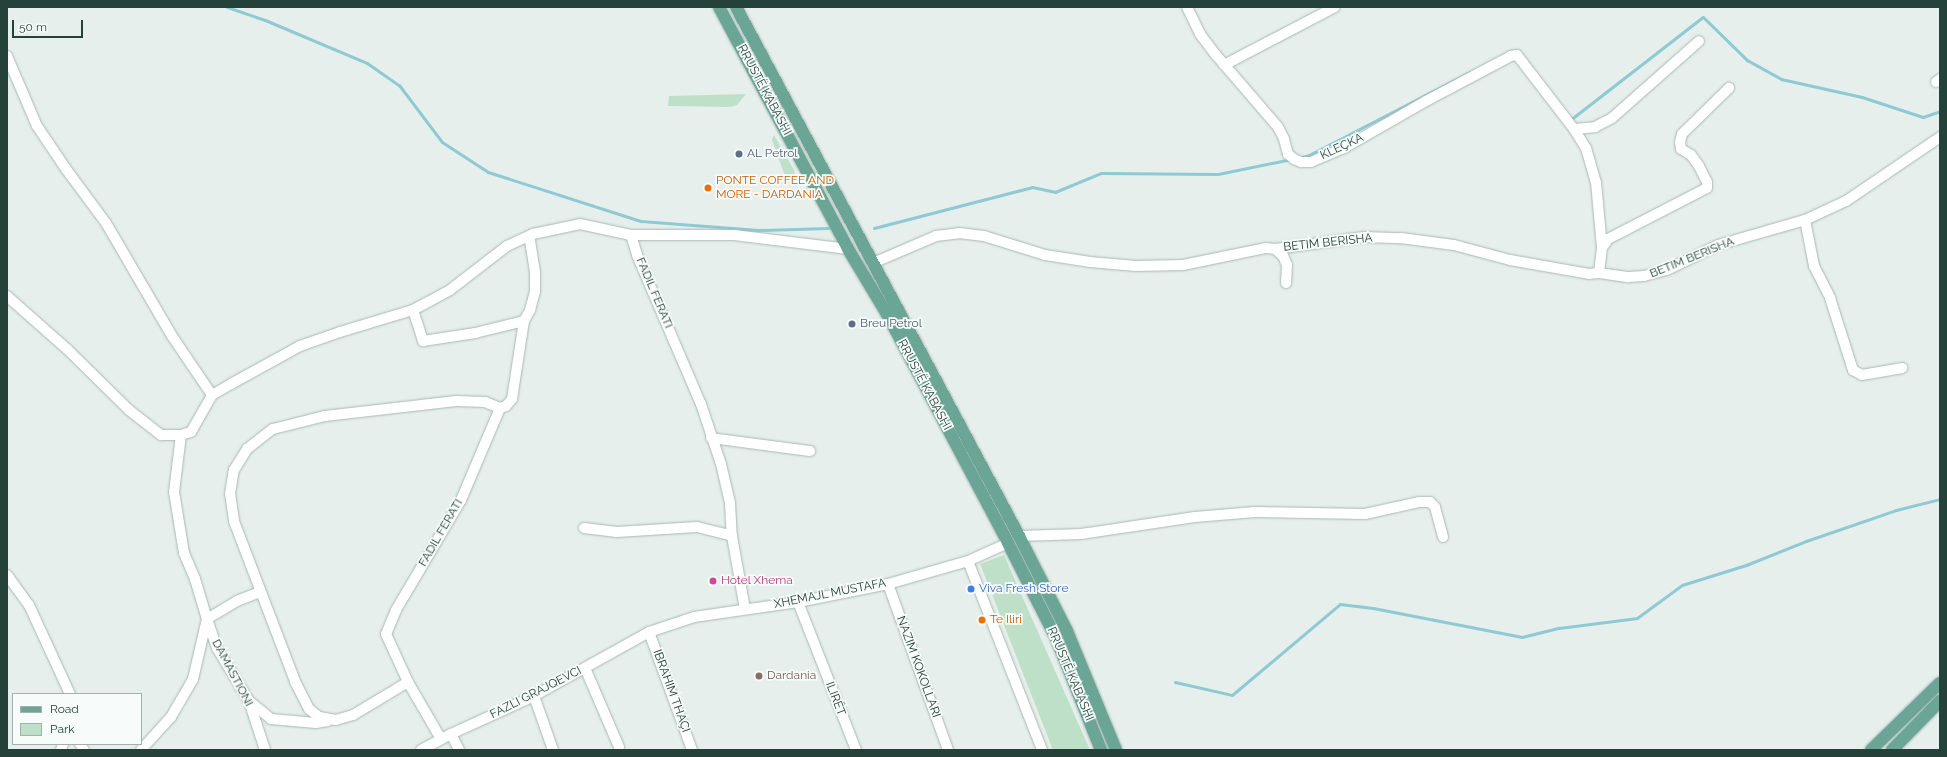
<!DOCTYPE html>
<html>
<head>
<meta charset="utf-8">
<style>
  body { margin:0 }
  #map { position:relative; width:1947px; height:757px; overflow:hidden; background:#e6efeb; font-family:Raleway,sans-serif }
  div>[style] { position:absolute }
  .green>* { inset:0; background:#bfe0c8 }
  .stream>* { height:3px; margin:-1.5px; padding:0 1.5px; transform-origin:1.5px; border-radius:1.5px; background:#8ec9d4 }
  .roads { filter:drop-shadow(0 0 1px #a8b8b2) drop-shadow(0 0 1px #a8b8b2) }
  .minor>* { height:10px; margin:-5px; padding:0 5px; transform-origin:5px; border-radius:5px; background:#fff }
  .major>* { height:12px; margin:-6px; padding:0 6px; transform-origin:6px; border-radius:6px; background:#6aa596 }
  .dots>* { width:11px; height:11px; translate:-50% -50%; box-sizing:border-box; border:2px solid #f7fbf9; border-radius:50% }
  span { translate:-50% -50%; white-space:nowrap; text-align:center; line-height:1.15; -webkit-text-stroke:3.5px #f7fbf9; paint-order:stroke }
  .street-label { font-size:12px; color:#24423a }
  .service-label { font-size:12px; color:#4e5e75 }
  .left { translate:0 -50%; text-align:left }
  .food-label { font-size:12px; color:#c56008 }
  .hotel-label { font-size:12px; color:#b23c85 }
  .shop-label { font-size:12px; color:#366cbe }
  .education-label { font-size:12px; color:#785e54 }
  .frame { position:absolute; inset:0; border:8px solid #24423a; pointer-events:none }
  .legend { position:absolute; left:12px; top:693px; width:130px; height:52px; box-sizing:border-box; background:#f7fbf9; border:1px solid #a3b1ad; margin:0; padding:5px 7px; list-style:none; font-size:12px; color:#24423a }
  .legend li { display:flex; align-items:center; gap:8px; height:20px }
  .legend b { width:20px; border:1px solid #a3b1ad }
  .scale { position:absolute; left:12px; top:20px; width:71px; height:18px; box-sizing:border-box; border:2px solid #24423a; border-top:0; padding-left:5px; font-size:12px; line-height:14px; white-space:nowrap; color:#24423a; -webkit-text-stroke:3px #f7fbf9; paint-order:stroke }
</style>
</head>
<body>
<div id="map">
  <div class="green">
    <i style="clip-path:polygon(746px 94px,737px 105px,730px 107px,668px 106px,669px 96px)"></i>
    <i style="clip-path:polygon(774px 135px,794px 170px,795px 173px,790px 177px,785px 176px,772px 140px)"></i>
    <i style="clip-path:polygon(1004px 555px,1090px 750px,1053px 750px,980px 564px)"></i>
  </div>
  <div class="stream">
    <i style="left:227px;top:7px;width:40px;rotate:18.9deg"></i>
    <i style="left:265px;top:20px;width:111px;rotate:22.9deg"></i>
    <i style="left:367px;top:63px;width:39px;rotate:35deg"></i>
    <i style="left:399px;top:85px;width:71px;rotate:53deg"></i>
    <i style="left:442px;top:142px;width:55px;rotate:33.1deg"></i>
    <i style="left:488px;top:172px;width:161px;rotate:17.8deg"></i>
    <i style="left:641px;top:221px;width:117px;rotate:4.4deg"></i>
    <i style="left:758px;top:230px;width:71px;rotate:-1.6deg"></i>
    <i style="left:1570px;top:120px;width:168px;rotate:-37.8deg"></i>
    <i style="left:1703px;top:17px;width:62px;rotate:44.3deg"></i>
    <i style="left:1747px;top:60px;width:39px;rotate:29deg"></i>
    <i style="left:1781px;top:79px;width:83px;rotate:12.5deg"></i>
    <i style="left:1862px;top:97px;width:64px;rotate:18.2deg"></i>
    <i style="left:1923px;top:117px;width:18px;rotate:-19deg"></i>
    <i style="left:1299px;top:158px;width:10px;rotate:-17deg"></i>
    <i style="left:1309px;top:155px;width:181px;rotate:-27.3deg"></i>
    <i style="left:874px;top:228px;width:163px;rotate:-14.5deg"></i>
    <i style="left:1032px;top:187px;width:24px;rotate:12deg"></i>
    <i style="left:1055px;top:192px;width:50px;rotate:-22.4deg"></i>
    <i style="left:1101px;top:173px;width:117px;rotate:0.5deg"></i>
    <i style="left:1218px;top:174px;width:75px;rotate:-11.6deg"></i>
    <i style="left:1175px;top:682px;width:58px;rotate:12.8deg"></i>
    <i style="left:1232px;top:695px;width:141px;rotate:-40.1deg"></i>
    <i style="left:1340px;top:604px;width:33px;rotate:7deg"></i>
    <i style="left:1373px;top:608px;width:152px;rotate:11deg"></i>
    <i style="left:1522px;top:637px;width:38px;rotate:-14deg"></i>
    <i style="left:1559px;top:628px;width:79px;rotate:-7.3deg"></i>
    <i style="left:1637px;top:618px;width:56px;rotate:-36.3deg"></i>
    <i style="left:1682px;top:585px;width:67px;rotate:-17.4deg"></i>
    <i style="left:1746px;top:565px;width:65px;rotate:-21.8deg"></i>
    <i style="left:1806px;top:541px;width:95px;rotate:-19deg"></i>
    <i style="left:1896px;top:510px;width:45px;rotate:-14deg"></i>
  </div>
  <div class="roads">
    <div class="minor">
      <i style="left:1187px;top:7px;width:30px;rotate:64deg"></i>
      <i style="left:1200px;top:34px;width:26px;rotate:53deg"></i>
      <i style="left:1216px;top:55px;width:95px;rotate:49.3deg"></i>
      <i style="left:1278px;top:127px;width:13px;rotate:63deg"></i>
      <i style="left:1284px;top:139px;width:16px;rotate:75deg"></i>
      <i style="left:1288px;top:154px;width:8px;rotate:40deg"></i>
      <i style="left:1294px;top:159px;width:8px;rotate:23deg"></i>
      <i style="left:1301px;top:162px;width:10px"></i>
      <i style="left:1311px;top:162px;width:38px;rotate:-23deg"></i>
      <i style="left:1346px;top:147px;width:92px;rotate:-29.9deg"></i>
      <i style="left:1426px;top:101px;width:96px;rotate:-27.9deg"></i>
      <i style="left:1511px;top:56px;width:6px;rotate:-9deg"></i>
      <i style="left:1517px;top:55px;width:93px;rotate:52.4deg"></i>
      <i style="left:1574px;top:129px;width:22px;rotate:58deg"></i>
      <i style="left:1586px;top:148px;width:35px;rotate:74deg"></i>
      <i style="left:1596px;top:182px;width:66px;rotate:84.8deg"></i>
      <i style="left:1602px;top:248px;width:25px;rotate:97deg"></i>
      <i style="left:7px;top:56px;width:76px;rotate:66.8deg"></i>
      <i style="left:37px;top:126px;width:52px;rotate:56deg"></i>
      <i style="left:66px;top:169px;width:67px;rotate:53.5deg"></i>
      <i style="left:106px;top:223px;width:131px;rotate:59.7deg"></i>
      <i style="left:172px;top:336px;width:71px;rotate:55.9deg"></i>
      <i style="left:1224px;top:65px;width:125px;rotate:-27.6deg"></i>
      <i style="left:1936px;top:82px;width:5px;rotate:-37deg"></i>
      <i style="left:1574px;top:129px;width:21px;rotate:-5deg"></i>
      <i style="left:1595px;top:127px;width:19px;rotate:-28deg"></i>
      <i style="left:1612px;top:118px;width:116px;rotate:-41.5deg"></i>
      <i style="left:1805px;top:220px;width:47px;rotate:78.9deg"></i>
      <i style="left:1814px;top:266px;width:36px;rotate:63deg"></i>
      <i style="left:1830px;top:298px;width:76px;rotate:72.3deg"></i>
      <i style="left:1853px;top:370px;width:10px;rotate:29deg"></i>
      <i style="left:1862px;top:375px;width:41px;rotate:-9.9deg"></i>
      <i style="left:631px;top:235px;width:103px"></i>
      <i style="left:734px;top:235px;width:115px;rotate:7deg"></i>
      <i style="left:1602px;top:248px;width:11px;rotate:-56deg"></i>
      <i style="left:1608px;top:239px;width:111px;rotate:-27.3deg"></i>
      <i style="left:1707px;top:188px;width:6px;rotate:-90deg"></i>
      <i style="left:1707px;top:182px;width:18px;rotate:-117deg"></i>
      <i style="left:1699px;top:166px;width:14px;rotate:-126deg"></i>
      <i style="left:1691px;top:155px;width:12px;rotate:-149deg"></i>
      <i style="left:1681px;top:149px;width:7px;rotate:-98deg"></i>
      <i style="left:1680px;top:142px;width:8px;rotate:-76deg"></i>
      <i style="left:1682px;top:134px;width:66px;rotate:-44.4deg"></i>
      <i style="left:1275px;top:249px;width:90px;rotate:-7.7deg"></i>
      <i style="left:1364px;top:237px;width:37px;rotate:2deg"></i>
      <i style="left:1401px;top:238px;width:53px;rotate:7.5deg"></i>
      <i style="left:1454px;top:245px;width:58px;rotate:15deg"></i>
      <i style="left:1510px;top:260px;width:80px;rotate:10deg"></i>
      <i style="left:1589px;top:274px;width:10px;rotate:-6deg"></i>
      <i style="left:1599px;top:273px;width:30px;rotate:8deg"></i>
      <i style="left:1629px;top:277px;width:15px;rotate:-4deg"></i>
      <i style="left:1644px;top:276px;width:24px;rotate:-15deg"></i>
      <i style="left:1667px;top:270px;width:57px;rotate:-26.1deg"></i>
      <i style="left:1718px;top:245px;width:91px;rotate:-16deg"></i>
      <i style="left:1805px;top:220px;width:45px;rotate:-24.9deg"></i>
      <i style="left:1846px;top:201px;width:114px;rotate:-34.2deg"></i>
      <i style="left:873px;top:263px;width:69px;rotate:-23.2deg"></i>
      <i style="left:936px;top:236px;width:23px;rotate:-7deg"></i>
      <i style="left:959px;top:233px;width:25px;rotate:7deg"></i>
      <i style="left:984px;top:236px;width:64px;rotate:17.3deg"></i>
      <i style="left:1045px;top:255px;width:46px;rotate:8.8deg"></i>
      <i style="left:1090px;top:262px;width:46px;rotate:5deg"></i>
      <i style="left:1136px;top:266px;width:47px;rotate:-1.2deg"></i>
      <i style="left:1183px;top:265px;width:85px;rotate:-11.6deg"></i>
      <i style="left:1266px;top:248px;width:9px;rotate:6deg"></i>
      <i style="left:1275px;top:249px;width:11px;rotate:41deg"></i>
      <i style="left:1283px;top:256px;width:10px;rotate:66deg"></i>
      <i style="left:1287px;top:265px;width:18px;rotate:93deg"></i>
      <i style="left:7px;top:296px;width:80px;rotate:41.5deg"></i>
      <i style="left:67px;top:349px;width:87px;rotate:44.5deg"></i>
      <i style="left:129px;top:410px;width:41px;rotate:38deg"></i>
      <i style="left:161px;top:435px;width:20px"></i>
      <i style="left:181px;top:435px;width:10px;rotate:-17deg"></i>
      <i style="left:191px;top:432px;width:43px;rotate:-60.4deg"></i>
      <i style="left:212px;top:395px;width:22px;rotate:-30deg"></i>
      <i style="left:231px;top:384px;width:79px;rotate:-28.8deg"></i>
      <i style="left:300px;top:346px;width:42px;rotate:-19.3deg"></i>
      <i style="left:340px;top:332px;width:76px;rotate:-16.8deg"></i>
      <i style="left:413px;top:310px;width:42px;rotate:-28.4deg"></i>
      <i style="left:450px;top:290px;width:72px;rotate:-37.7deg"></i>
      <i style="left:507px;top:246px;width:29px;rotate:-25deg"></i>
      <i style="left:533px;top:234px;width:48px;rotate:-12deg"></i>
      <i style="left:580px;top:224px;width:52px;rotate:12.2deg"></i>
      <i style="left:631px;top:235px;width:21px;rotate:73deg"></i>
      <i style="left:637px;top:255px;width:162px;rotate:66.8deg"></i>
      <i style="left:701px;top:404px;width:63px;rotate:71.6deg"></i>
      <i style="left:721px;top:464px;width:40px;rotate:77deg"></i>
      <i style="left:730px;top:503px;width:33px;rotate:87deg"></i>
      <i style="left:732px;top:536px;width:74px;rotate:79.9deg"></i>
      <i style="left:413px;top:310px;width:33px;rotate:72deg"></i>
      <i style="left:423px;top:341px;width:53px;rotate:-8.7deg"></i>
      <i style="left:475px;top:333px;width:50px;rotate:-13.8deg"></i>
      <i style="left:524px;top:321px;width:13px;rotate:-61deg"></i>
      <i style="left:530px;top:310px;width:20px;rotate:-75deg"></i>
      <i style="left:535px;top:291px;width:19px;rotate:-90deg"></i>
      <i style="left:535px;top:272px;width:36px;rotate:-99deg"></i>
      <i style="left:711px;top:438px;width:100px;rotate:7.5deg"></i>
      <i style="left:584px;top:528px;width:33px;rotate:7deg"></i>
      <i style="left:617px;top:532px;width:80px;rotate:-3.6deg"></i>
      <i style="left:697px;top:527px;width:36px;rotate:14deg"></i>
      <i style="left:1019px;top:536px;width:62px;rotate:-1.8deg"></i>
      <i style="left:1081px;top:534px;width:115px;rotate:-8.5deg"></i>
      <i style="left:1195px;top:517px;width:60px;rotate:-4.8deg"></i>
      <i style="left:1255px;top:512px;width:110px;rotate:1deg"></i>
      <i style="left:1365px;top:514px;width:55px;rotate:-12.5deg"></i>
      <i style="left:1419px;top:502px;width:11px"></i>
      <i style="left:1430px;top:502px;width:7px;rotate:45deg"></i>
      <i style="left:1435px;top:507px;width:31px;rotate:75deg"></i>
      <i style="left:968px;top:561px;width:203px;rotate:68.6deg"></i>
      <i style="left:7px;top:575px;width:37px;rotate:54deg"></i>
      <i style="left:29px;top:605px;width:98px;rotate:65.3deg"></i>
      <i style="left:888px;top:584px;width:177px;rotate:70.1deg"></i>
      <i style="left:260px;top:592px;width:25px;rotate:159deg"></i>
      <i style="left:237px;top:601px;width:35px;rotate:149deg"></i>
      <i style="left:207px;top:619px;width:31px;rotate:71deg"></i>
      <i style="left:217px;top:648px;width:62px;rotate:58.9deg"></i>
      <i style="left:249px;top:701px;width:52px;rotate:71.9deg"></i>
      <i style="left:798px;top:602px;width:159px;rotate:68.6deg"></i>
      <i style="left:649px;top:632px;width:126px;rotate:70deg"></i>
      <i style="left:585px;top:668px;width:86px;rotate:66.7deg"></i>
      <i style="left:408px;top:682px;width:64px;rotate:149deg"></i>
      <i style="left:353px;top:715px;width:18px;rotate:164deg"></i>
      <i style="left:336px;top:720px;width:17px;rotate:-170deg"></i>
      <i style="left:319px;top:717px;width:13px;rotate:-141deg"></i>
      <i style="left:309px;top:709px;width:31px;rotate:-117deg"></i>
      <i style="left:295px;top:681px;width:171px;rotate:-110.9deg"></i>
      <i style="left:234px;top:521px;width:27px;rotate:-98deg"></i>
      <i style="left:230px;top:494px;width:24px;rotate:-81deg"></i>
      <i style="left:234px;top:470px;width:25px;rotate:-58deg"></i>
      <i style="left:247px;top:449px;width:33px;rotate:-38deg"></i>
      <i style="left:273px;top:429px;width:54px;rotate:-14deg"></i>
      <i style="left:325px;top:416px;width:132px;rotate:-6.5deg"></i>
      <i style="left:456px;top:401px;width:29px;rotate:2deg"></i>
      <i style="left:485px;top:402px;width:16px;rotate:22deg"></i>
      <i style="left:534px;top:696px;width:57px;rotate:70.6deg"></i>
      <i style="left:249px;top:701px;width:28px;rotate:39deg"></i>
      <i style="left:271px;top:719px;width:45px;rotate:5.1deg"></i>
      <i style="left:316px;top:723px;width:12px;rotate:-9deg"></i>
      <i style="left:451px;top:734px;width:18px;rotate:63deg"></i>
      <i style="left:441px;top:739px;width:66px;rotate:-120.1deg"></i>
      <i style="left:408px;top:682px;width:53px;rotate:-114.6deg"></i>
      <i style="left:386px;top:634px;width:26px;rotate:-67deg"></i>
      <i style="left:396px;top:610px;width:128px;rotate:-59.4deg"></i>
      <i style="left:461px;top:500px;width:100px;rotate:-67deg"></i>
      <i style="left:500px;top:408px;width:6px;rotate:-18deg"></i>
      <i style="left:506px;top:406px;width:9px;rotate:-49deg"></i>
      <i style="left:512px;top:399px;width:79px;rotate:-81.3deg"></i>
      <i style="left:80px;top:744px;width:7px;rotate:56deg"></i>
      <i style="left:61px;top:750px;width:6px;rotate:-72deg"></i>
      <i style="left:141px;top:750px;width:45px;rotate:-47.7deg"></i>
      <i style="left:171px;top:717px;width:44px;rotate:-59.9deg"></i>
      <i style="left:193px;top:679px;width:62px;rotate:-76.9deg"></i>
      <i style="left:207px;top:619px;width:42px;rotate:-106.7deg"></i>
      <i style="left:195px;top:579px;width:28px;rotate:-113deg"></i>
      <i style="left:184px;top:553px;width:62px;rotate:-99.3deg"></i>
      <i style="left:174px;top:492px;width:57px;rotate:-83deg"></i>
      <i style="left:421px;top:750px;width:34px;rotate:-28deg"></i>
      <i style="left:451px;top:734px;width:91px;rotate:-24.6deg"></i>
      <i style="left:534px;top:696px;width:132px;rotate:-29.1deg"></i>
      <i style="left:649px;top:632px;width:47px;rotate:-18.4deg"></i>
      <i style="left:694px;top:617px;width:105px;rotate:-8.2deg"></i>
      <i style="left:798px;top:602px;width:92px;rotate:-11.3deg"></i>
      <i style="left:888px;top:584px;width:83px;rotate:-16deg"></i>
      <i style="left:968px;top:561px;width:44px;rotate:-24.2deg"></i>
    </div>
    <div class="major">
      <i style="left:719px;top:7px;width:274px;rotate:61.9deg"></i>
      <i style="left:848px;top:249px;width:76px;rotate:59deg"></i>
      <i style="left:887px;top:314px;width:259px;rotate:62.1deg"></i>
      <i style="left:1008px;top:543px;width:106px;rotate:63.2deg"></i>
      <i style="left:1056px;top:638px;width:121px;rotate:68.1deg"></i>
      <i style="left:736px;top:7px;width:600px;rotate:61.85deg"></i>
      <i style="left:1019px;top:536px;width:106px;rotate:63.2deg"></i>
      <i style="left:1067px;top:631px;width:129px;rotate:67.6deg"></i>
      <i style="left:1871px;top:750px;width:96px;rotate:-44.2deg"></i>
      <i style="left:1892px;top:750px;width:69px;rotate:-45.6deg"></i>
    </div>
  </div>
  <div class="dots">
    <i style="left:739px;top:154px;background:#5c6f8a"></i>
    <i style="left:708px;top:188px;background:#e8710a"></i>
    <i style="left:852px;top:324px;background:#5c6f8a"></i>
    <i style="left:713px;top:581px;background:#d1479c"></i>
    <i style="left:971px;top:589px;background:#3f7fe0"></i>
    <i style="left:982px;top:620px;background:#e8710a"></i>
    <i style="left:759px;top:676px;background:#8d6e63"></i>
  </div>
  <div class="street-label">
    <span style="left:764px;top:90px;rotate:62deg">RRUSTË KABASHI</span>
    <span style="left:1342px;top:147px;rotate:-25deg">KLEÇKA</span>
    <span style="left:1328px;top:243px;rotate:-6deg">BETIM BERISHA</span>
    <span style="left:1692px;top:258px;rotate:-22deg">BETIM BERISHA</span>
    <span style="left:654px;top:293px;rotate:67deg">FADIL FERATI</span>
    <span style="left:924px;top:385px;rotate:62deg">RRUSTË KABASHI</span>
    <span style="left:441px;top:533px;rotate:-60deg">FADIL FERATI</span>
    <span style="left:830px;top:594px;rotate:-11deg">XHEMAJL MUSTAFA</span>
    <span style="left:918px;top:667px;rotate:70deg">NAZIM KOKOLLARI</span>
    <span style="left:232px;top:673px;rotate:62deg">DAMASTIONI</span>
    <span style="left:1070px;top:674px;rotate:67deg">RRUSTË KABASHI</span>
    <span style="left:671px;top:691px;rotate:70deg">IBRAHIM THAÇI</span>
    <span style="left:536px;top:693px;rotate:-27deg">FAZLI GRAJQEVCI</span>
    <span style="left:835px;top:699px;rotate:69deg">ILIRËT</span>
  </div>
  <div class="service-label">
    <span class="left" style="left:747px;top:154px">AL Petrol</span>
    <span class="left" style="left:860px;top:324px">Breu Petrol</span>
  </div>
  <div class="food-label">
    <span class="left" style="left:716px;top:188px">PONTE COFFEE AND<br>MORE - DARDANIA</span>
    <span class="left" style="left:990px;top:620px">Te Iliri</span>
  </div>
  <div class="hotel-label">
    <span class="left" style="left:721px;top:581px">Hotel Xhema</span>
  </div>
  <div class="shop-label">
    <span class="left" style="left:979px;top:589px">Viva Fresh Store</span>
  </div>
  <div class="education-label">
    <span class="left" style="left:767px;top:676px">Dardania</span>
  </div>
  <div class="frame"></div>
  <ul class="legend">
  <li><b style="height:5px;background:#6aa596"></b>Road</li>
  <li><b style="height:11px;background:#bfe0c8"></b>Park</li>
  </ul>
  <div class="scale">50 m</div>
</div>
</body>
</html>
